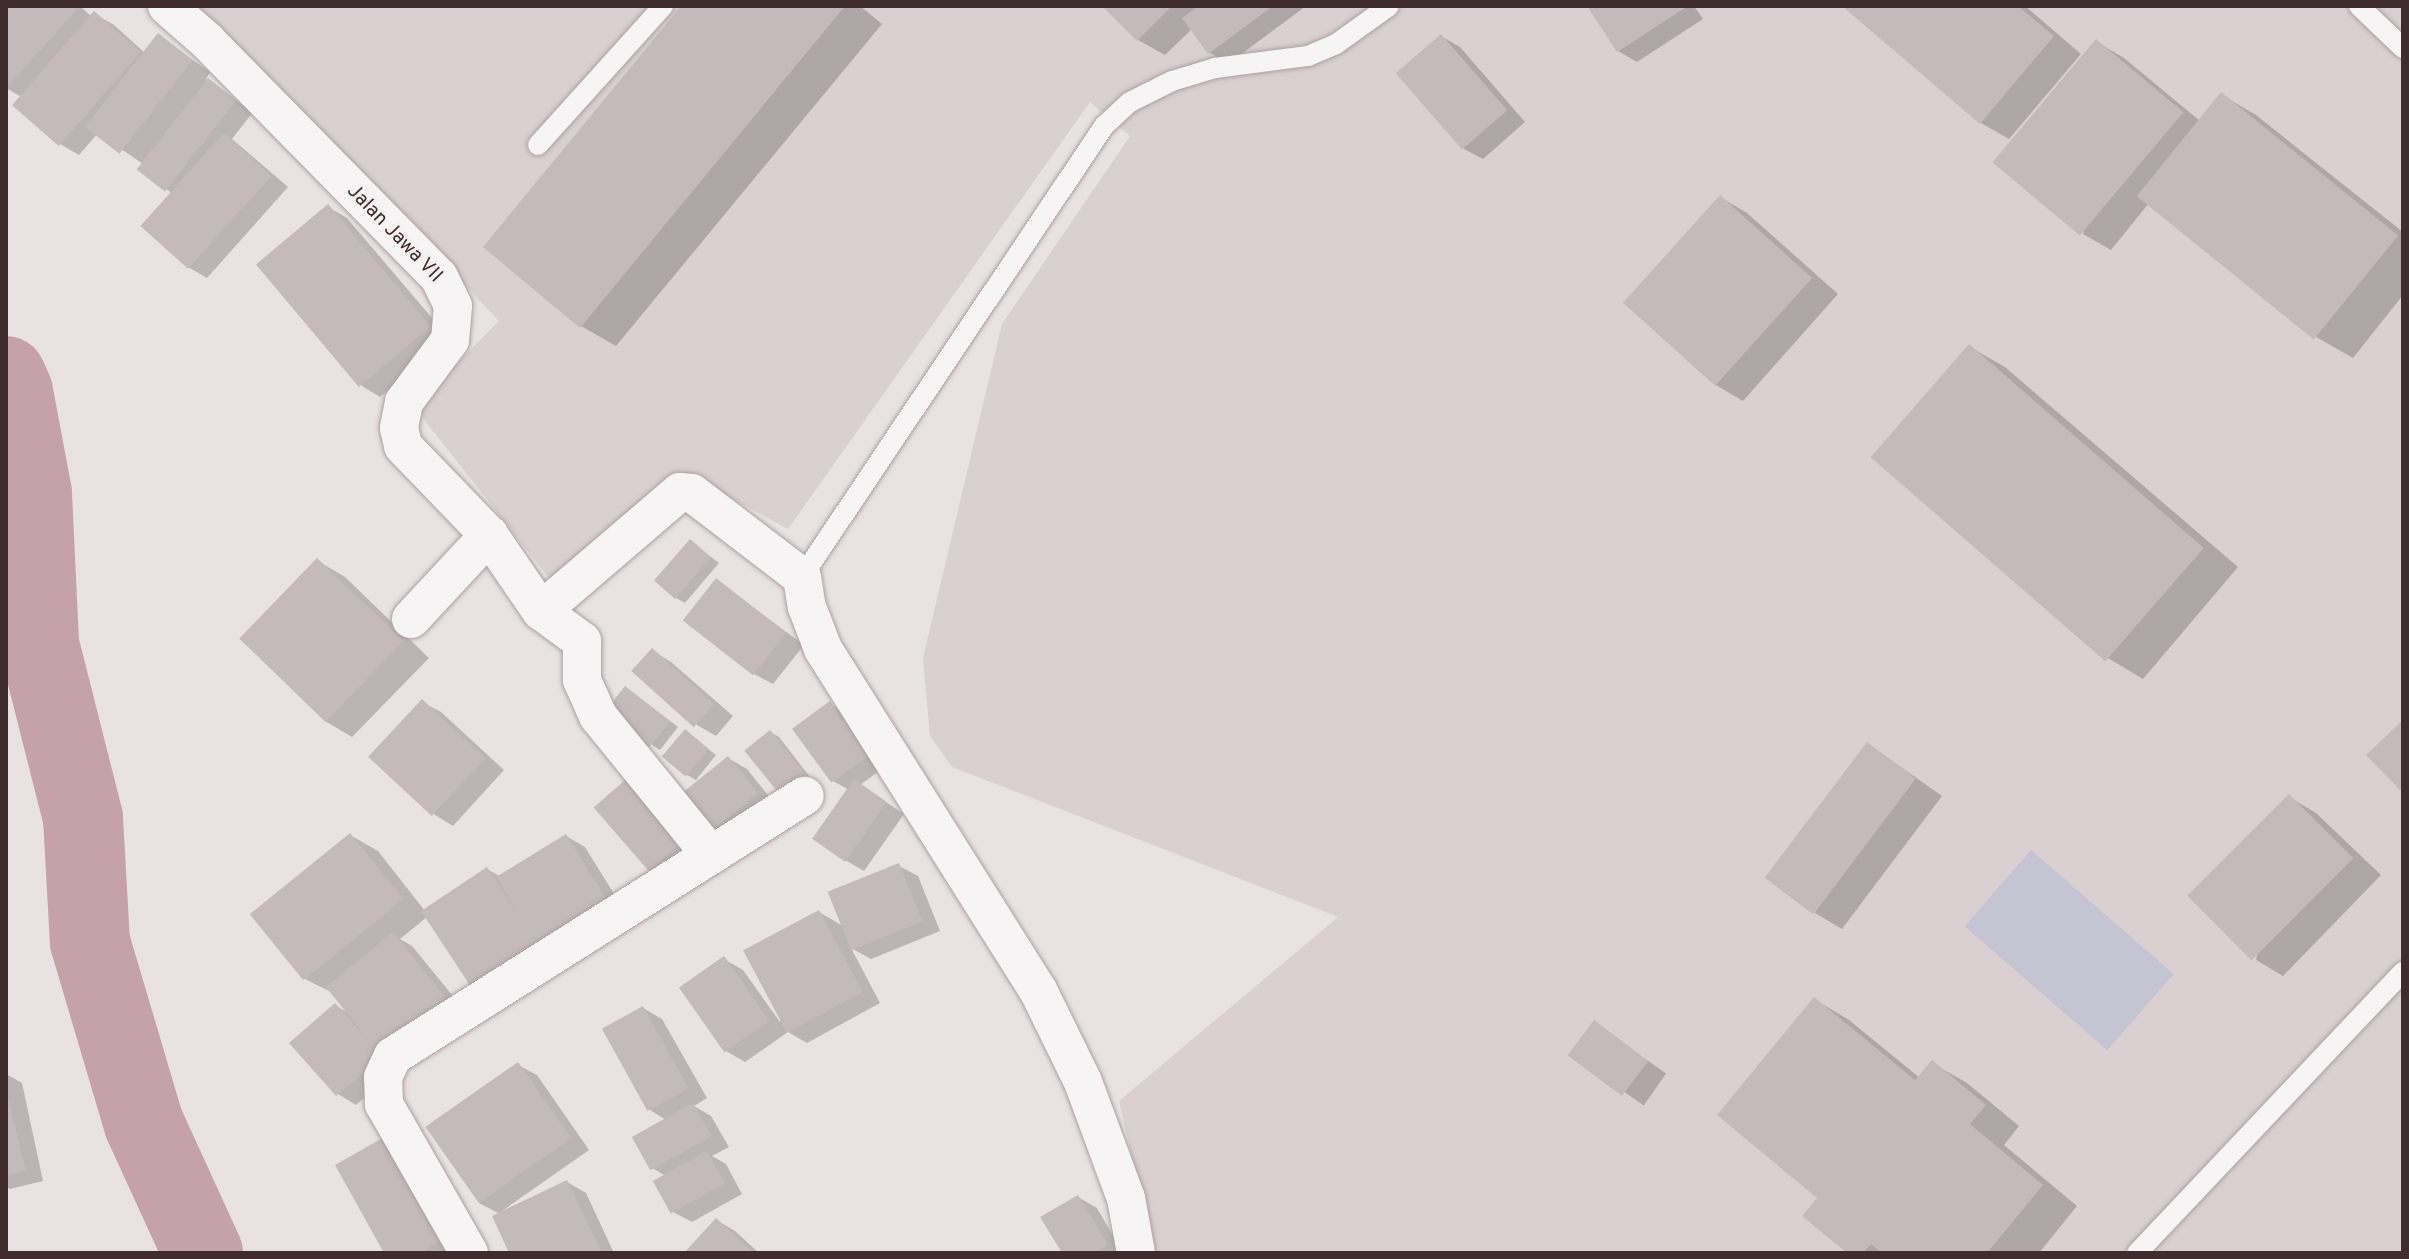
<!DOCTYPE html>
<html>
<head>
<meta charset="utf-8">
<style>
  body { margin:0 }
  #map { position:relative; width:2409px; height:1259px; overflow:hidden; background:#e9e2e3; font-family:Overpass,sans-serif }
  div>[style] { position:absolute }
  .built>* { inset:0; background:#dad0d1 }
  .green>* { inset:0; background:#c4c4d2; transform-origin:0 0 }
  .shadow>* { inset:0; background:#0003; transform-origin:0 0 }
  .river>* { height:80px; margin:-40px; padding:0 40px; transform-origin:40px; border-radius:40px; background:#c5a1a9 }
  .building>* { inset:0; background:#c5babb; transform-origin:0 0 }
  .roads { filter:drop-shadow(0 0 2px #aca0a2) drop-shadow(0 0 2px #aca0a2) }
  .lane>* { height:20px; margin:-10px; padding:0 10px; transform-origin:10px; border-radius:10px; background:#f7f4f5 }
  .street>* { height:38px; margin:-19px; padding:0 19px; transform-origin:19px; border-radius:19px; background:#f7f4f5 }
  span { translate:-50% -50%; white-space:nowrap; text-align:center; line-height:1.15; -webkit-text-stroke:6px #f6f1f2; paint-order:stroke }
  .street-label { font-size:20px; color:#3f2c2e }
  .frame { position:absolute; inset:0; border:8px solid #3f2c2e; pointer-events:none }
</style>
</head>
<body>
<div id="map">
  <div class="built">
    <i style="clip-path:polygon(192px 6px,2403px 6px,2403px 1253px,1154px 1253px,1119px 1101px,1338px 917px,952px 767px,930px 736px,923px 658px,1002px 324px,1130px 136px,1090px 102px,788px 529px,680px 471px,550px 579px,414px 407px,499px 321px,238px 46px)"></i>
  </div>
  <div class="green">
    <i style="left:2031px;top:850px;width:189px;height:101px;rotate:41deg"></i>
  </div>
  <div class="shadow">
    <i style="clip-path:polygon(6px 6px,80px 6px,92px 17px,95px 14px,114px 25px,145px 53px,158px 36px,210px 72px,206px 79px,253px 112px,232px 139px,288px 187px,207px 278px,188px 267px,173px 194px,139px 169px,143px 164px,98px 133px,79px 155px,60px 144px,23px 98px,6px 88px)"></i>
    <i style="clip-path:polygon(684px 6px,860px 6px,882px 24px,616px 346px,581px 326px)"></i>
    <i style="clip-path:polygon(1105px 6px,1306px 6px,1229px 63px,1210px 53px,1192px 29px,1165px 55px,1138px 40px)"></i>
    <i style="clip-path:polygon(1589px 6px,1694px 6px,1703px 19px,1637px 62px,1618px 51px)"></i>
    <i style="clip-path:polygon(1845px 6px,2025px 6px,2081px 54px,2009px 139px,1981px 123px)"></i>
    <i style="clip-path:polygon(1441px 36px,1460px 47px,1525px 122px,1483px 159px,1464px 149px)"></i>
    <i style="clip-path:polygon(2097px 42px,2124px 58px,2200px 121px,2222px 95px,2256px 115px,2403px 232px,2403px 295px,2353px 358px,2318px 338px,2149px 203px,2111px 250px,2083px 234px)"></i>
    <i style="clip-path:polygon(1720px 197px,1747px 213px,1838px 294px,1743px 401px,1716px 385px)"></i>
    <i style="clip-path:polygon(328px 207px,347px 218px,449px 338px,380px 397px,362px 386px)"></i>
    <i style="clip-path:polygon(1970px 347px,2005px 367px,2238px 567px,2143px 679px,2108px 658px)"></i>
    <i style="clip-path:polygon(690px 541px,719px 563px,685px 603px,676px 598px)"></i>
    <i style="clip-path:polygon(318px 561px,345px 577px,429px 658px,352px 737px,325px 721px,241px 639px)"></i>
    <i style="clip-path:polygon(717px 581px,804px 645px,773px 684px,754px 674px)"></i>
    <i style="clip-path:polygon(653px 651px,671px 662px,733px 716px,716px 736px,697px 725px)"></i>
    <i style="clip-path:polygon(634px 694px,678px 727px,660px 750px,652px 745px)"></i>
    <i style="clip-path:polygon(422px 702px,441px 712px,504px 770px,453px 826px,435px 815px,372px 758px)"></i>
    <i style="clip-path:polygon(830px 704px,849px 714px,886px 766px,860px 785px,904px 814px,864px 871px,845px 860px,849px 790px,833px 781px)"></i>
    <i style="clip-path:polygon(685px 731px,716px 755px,696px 780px,687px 775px)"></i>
    <i style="clip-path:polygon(770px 732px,779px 737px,813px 781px,790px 800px)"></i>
    <i style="clip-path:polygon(1868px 744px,1942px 796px,1842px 929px,1815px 913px)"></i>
    <i style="clip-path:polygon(728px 758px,747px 769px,775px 804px,734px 840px,716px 829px,687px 793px)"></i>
    <i style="clip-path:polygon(2289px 797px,2316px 813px,2381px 875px,2283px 976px,2256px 960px)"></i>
    <i style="clip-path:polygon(596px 807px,704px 849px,667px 881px,648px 870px)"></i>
    <i style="clip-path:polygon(350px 835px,378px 851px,425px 911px,487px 869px,501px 877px,566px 836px,585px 847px,629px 918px,427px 917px,400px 939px,412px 946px,466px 1012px,356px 1105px,338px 1094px,335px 1005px,348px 1013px,333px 993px,303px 978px)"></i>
    <i style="clip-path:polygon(899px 866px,918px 876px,940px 931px,871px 959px,851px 948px,880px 1003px,807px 1043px,788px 1032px,745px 1062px,726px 1051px,724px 959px,743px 970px,780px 1022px,819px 912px,843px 926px)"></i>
    <i style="clip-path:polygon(1814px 999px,1849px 1020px,1920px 1078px,1932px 1063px,1967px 1083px,2019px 1126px,2004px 1145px,2077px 1206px,2039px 1253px,1850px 1253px,1820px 1198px)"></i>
    <i style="clip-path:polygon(643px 1008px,662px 1019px,707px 1098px,694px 1106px,711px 1116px,729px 1147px,712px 1156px,726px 1164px,742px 1194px,692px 1222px,673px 1212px,666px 1176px,652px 1168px,666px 1120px,650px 1110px)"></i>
    <i style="left:1594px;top:1023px;width:88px;height:39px;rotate:35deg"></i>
    <i style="clip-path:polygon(518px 1065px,537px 1075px,589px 1150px,502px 1211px,567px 1182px,586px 1193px,614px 1253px,512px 1253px,500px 1214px,479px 1203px)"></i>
    <i style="clip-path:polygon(6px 1074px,22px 1083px,43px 1181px,10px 1189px,6px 1187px)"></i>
    <i style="clip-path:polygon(338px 1166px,457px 1253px,386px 1253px)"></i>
    <i style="clip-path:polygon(1078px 1197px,1097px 1208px,1123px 1253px,1064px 1253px)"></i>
    <i style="clip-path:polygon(716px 1220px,735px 1231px,759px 1253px,687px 1253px)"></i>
  </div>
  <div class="river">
    <i style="left:6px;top:376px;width:17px;rotate:66deg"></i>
    <i style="left:13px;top:392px;width:104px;rotate:79.4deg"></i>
    <i style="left:32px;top:494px;width:150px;rotate:87.3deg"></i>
    <i style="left:39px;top:644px;width:179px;rotate:75.8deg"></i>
    <i style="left:83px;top:818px;width:124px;rotate:86.8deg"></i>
    <i style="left:90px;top:942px;width:190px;rotate:73.5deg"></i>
    <i style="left:144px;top:1124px;width:142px;rotate:65.4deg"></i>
  </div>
  <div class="building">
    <i style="clip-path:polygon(6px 6px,78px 8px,6px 88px)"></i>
    <i style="clip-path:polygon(681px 6px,845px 6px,580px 328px,483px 247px)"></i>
    <i style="clip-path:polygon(1102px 6px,1172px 6px,1137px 41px)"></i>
    <i style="clip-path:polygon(1199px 6px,1273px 6px,1208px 54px,1182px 18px)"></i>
    <i style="clip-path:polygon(1587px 6px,1684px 6px,1685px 8px,1617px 52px)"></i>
    <i style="clip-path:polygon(1842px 6px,2018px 6px,2054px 36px,1980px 124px)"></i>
    <i style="left:94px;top:11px;width:62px;height:125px;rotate:41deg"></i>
    <i style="left:158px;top:33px;width:44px;height:119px;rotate:38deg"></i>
    <i style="left:1441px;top:34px;width:101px;height:60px;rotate:49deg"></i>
    <i style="left:2096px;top:39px;width:114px;height:161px;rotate:40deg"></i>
    <i style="left:208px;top:78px;width:36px;height:116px;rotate:38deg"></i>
    <i style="left:2221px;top:92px;width:228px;height:134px;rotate:39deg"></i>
    <i style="left:224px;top:133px;width:64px;height:125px;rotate:42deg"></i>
    <i style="left:1720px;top:195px;width:124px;height:145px;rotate:42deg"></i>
    <i style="left:328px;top:204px;width:160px;height:94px;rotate:50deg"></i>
    <i style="left:1969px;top:344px;width:311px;height:150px;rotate:41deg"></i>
    <i style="left:690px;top:539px;width:28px;height:55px;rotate:41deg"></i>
    <i style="left:317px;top:558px;width:120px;height:112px;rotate:44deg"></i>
    <i style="left:716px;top:578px;width:89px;height:54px;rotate:38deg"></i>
    <i style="left:652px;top:648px;width:84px;height:31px;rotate:42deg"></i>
    <i style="left:625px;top:686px;width:57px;height:33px;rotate:38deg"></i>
    <i style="left:422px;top:699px;width:87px;height:79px;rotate:43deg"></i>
    <i style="left:830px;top:701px;width:67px;height:47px;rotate:54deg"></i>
    <i style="clip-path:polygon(2403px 720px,2403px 793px,2366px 755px)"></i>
    <i style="left:685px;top:729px;width:31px;height:36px;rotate:40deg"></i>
    <i style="left:770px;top:730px;width:58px;height:33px;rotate:51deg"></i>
    <i style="left:1867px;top:742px;width:61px;height:170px;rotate:37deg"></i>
    <i style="left:728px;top:756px;width:48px;height:57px;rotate:51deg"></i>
    <i style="left:632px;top:774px;width:84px;height:51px;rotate:49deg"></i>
    <i style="left:854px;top:779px;width:40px;height:73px;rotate:35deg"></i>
    <i style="left:2289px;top:794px;width:91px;height:144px;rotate:45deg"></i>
    <i style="left:350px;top:833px;width:85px;height:129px;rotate:51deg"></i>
    <i style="clip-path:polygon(566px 834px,611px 907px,475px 993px,421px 911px,487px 867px,519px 915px,496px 877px)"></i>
    <i style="left:899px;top:863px;width:63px;height:77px;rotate:68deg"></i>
    <i style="left:819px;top:910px;width:93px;height:86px;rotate:62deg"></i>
    <i style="clip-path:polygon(393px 932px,448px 1001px,336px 1096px,289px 1043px,335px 1003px,369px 1041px,326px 987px)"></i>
    <i style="left:724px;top:956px;width:79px;height:55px;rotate:55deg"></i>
    <i style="clip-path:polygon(1814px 997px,1915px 1080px,1932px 1060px,1986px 1105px,1970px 1124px,2043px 1185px,1987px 1253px,1882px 1253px,1871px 1244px,1863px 1253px,1847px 1253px,1802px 1216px,1817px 1198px,1717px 1115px)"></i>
    <i style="left:643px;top:1006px;width:94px;height:47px;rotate:61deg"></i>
    <i style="left:1594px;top:1020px;width:68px;height:44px;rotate:37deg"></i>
    <i style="left:518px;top:1062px;width:93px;height:113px;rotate:55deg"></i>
    <i style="clip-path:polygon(6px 1089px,26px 1171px,6px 1176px)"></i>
    <i style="left:693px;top:1103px;width:38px;height:70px;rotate:61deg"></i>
    <i style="clip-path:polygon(393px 1132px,450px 1236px,420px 1253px,384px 1253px,335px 1165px)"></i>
    <i style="left:707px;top:1151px;width:37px;height:62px;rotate:61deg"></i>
    <i style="clip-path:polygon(567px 1180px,602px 1253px,509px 1253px,492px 1216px)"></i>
    <i style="clip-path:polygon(1078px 1195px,1108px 1245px,1094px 1253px,1062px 1253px,1040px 1217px)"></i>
    <i style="clip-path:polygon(716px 1218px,754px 1253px,684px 1253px)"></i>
  </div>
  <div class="roads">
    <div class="lane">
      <i style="left:2359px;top:6px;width:61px;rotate:43.7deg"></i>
      <i style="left:538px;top:145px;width:187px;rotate:-48deg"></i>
      <i style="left:802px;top:577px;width:543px;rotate:-56.19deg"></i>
      <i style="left:1104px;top:126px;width:35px;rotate:-43deg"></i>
      <i style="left:1130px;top:102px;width:47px;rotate:-26.6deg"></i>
      <i style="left:1172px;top:81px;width:45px;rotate:-16.8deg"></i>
      <i style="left:1215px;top:68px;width:94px;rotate:-7.4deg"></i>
      <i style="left:1308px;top:56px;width:30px;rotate:-23deg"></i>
      <i style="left:1336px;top:44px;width:65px;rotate:-35.6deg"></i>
      <i style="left:2137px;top:1253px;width:387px;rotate:-46.6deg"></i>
    </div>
    <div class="street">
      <i style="left:167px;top:6px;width:52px;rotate:41.1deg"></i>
      <i style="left:206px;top:40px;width:332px;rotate:45.5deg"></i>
      <i style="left:439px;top:277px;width:32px;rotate:64deg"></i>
      <i style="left:453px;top:306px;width:34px;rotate:95deg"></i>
      <i style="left:450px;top:340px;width:77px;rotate:126.6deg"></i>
      <i style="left:404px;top:402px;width:26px;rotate:101deg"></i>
      <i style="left:399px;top:428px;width:18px;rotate:77deg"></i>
      <i style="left:403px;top:446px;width:124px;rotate:46deg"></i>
      <i style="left:489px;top:535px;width:92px;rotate:55.6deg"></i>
      <i style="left:541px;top:611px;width:51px;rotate:36.2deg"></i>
      <i style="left:582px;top:641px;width:39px;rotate:90deg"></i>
      <i style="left:582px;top:680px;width:39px;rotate:66deg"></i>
      <i style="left:598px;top:716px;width:179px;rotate:50.9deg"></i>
      <i style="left:541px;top:611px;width:183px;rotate:-40.6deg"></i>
      <i style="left:680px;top:492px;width:12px;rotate:5deg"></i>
      <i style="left:692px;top:493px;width:138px;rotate:37.4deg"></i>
      <i style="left:802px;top:577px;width:30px;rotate:81deg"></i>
      <i style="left:807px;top:607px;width:45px;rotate:69.1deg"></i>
      <i style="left:823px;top:649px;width:403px;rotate:57.8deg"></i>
      <i style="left:1038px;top:990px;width:102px;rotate:63.9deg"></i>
      <i style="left:1083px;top:1082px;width:124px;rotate:69.7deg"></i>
      <i style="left:1126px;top:1198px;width:56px;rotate:79.7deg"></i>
      <i style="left:411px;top:619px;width:115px;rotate:-47.1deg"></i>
      <i style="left:469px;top:1253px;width:172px;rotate:-119.7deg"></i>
      <i style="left:384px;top:1104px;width:27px;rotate:-92deg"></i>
      <i style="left:383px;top:1077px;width:23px;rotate:-65deg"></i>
      <i style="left:393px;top:1056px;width:487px;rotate:-32.3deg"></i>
    </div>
  </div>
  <div class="street-label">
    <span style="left:394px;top:234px;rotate:46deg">Jalan Jawa VII</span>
  </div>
  <div class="frame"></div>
</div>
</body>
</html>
